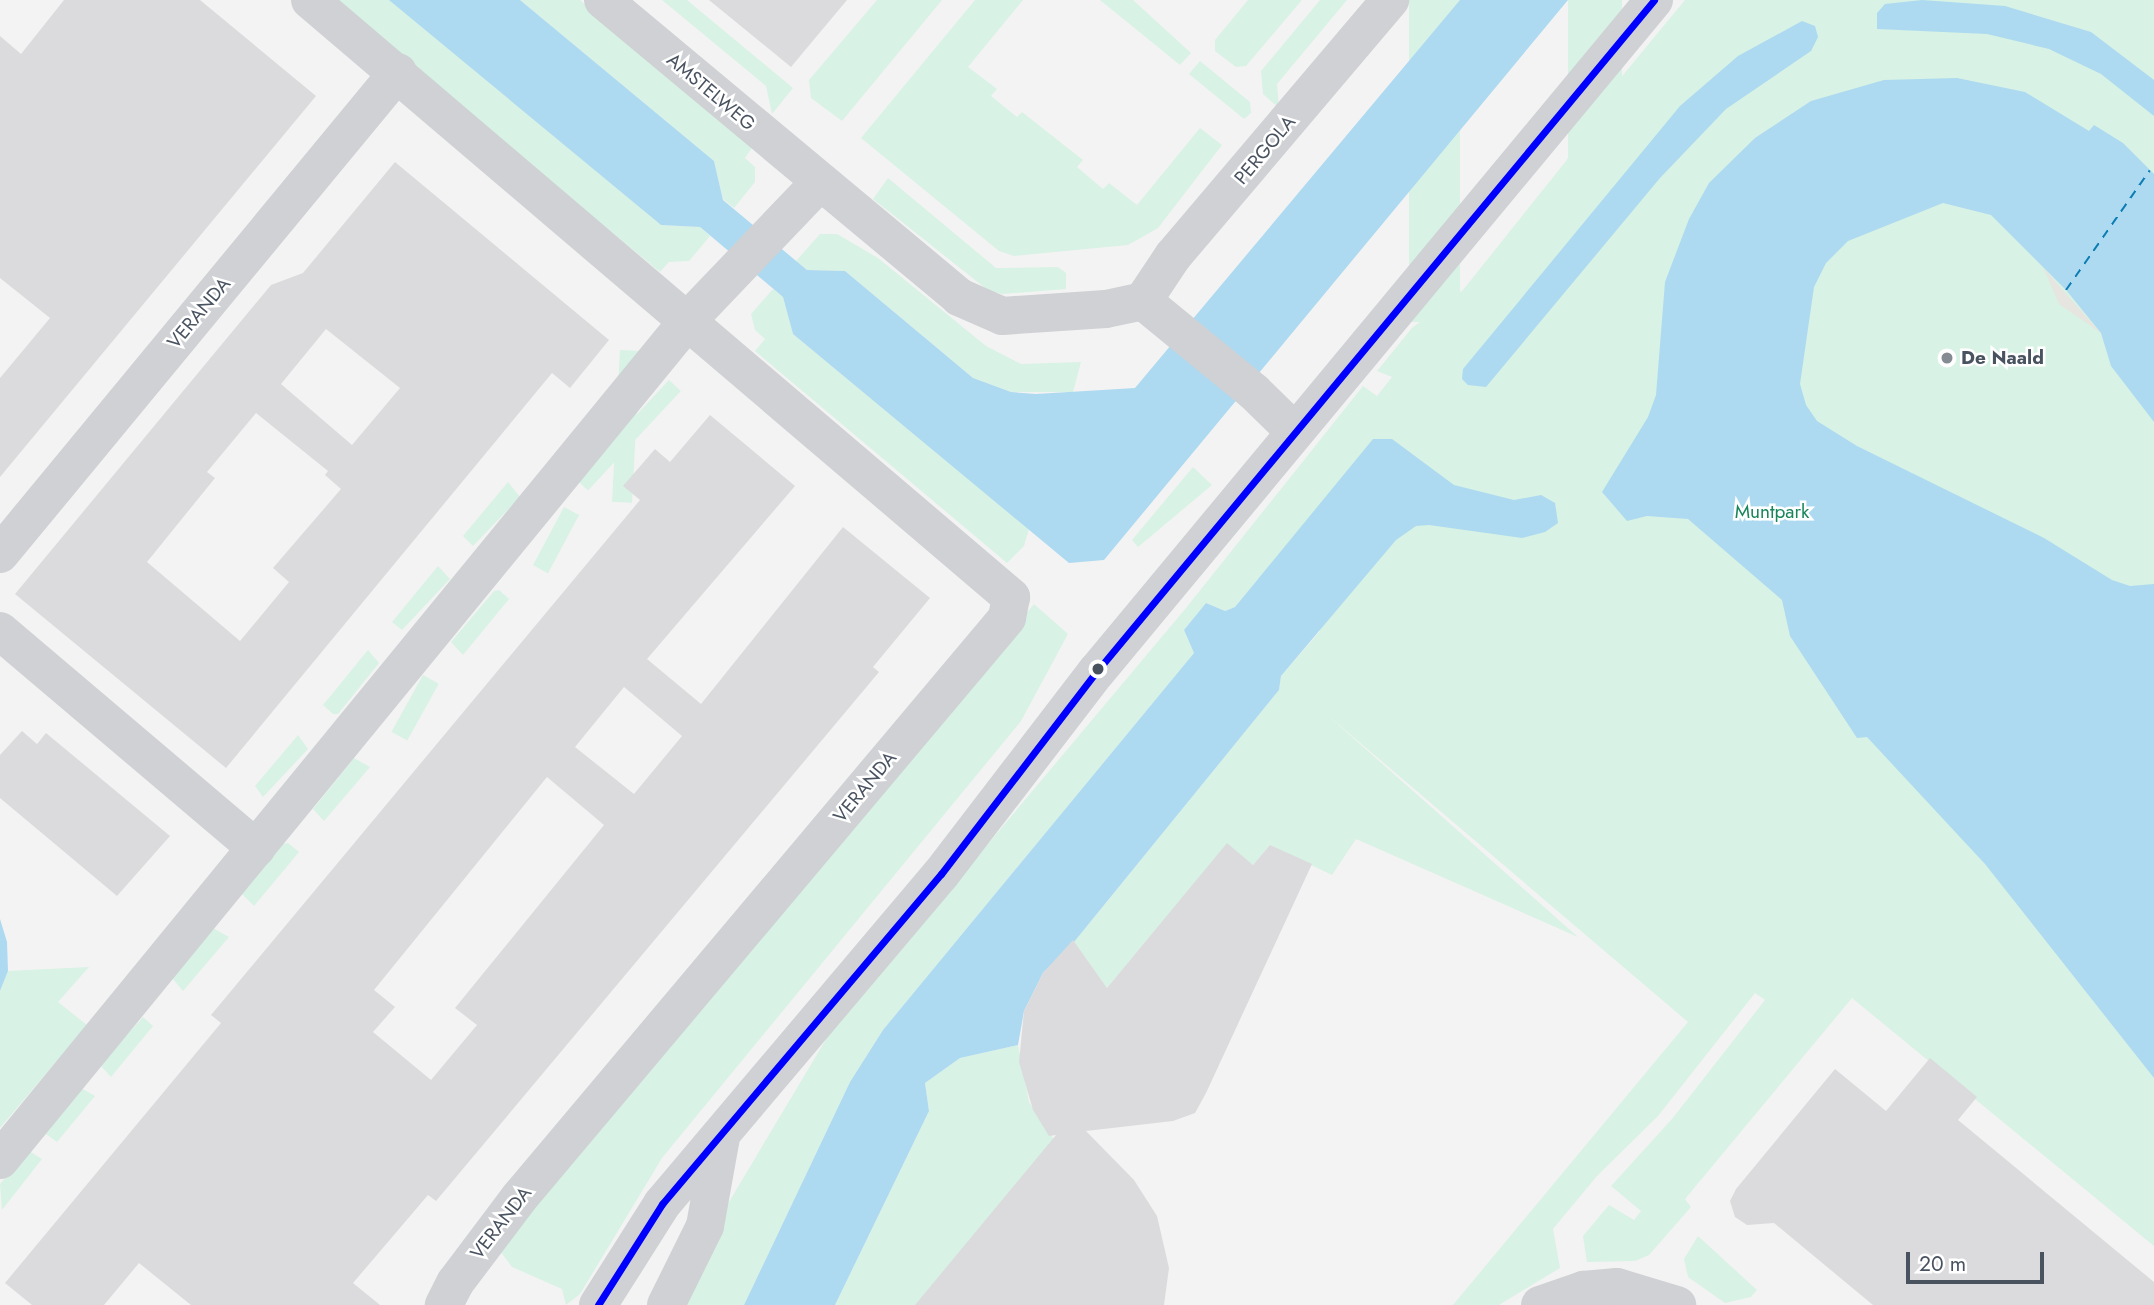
<!DOCTYPE html>
<html>
<head>
<meta charset="utf-8">
<style>
  body { margin:0 }
  #map { position:relative; width:2154px; height:1305px; overflow:hidden; background:#f4f3f3; font-family:Jost,sans-serif }
  div>[style] { position:absolute }
  .green>* { inset:0; background:#d8f2e5; transform-origin:0 0 }
  .sand>* { inset:0; background:#e7e5e0 }
  .water>* { inset:0; background:#addaf0 }
  .ferry>* { height:2px; margin-top:-1px; transform-origin:0; background:repeating-linear-gradient(90deg,#0b7db2 0 9px,transparent 0 16px) }
  .building>* { inset:0; background:#dbdbdd }
  .minor>* { height:38px; margin:-19px; padding:0 19px; transform-origin:19px; border-radius:19px; background:#cfd1d4 }
  .bus-1>* { height:7px; margin:-3.5px; padding:0 3.5px; transform-origin:3.5px; border-radius:3.5px; background:#00f }
  .dots>* { width:19px; height:19px; translate:-50% -50%; box-sizing:border-box; border:4px solid #fff; border-radius:50% }
  span { translate:-50% -50%; white-space:nowrap; text-align:center; line-height:1.15; -webkit-text-stroke:5px #fff; paint-order:stroke }
  .street-label { font-size:19px; color:#495360 }
  .poi-label { font-size:19px; color:#495360; font-weight:700 }
  .left { translate:0 -50%; text-align:left }
  .park-label { font-size:19px; color:#17855a }
  .scale { position:absolute; left:1906px; top:1252px; width:138px; height:32px; box-sizing:border-box; border:4px solid #495360; border-top:0; padding-left:9px; font-size:21px; line-height:24px; white-space:nowrap; color:#495360; -webkit-text-stroke:5px #fff; paint-order:stroke }
</style>
</head>
<body>
<div id="map">
  <div class="green">
    <i style="clip-path:polygon(332px 0,390px 0,661px 225px,700px 227px,710px 236px,689px 261px,669px 262px,660px 272px)"></i>
    <i style="clip-path:polygon(520px 0,580px 0,754px 145px,745px 158px,755px 167px,755px 182px,734px 208px,723px 199px,714px 161px)"></i>
    <i style="clip-path:polygon(662px 0,687px 0,793px 88px,772px 114px,766px 86px)"></i>
    <i style="clip-path:polygon(877px 0,942px 0,842px 121px,811px 98px,809px 80px)"></i>
    <i style="clip-path:polygon(975px 0,1023px 0,968px 67px,997px 89px,991px 96px,1017px 117px,1022px 112px,1083px 160px,1077px 167px,1103px 189px,1109px 183px,1137px 205px,1200px 128px,1222px 145px,1158px 228px,1128px 245px,1014px 256px,999px 251px,861px 138px)"></i>
    <i style="clip-path:polygon(1100px 0,1133px 0,1191px 53px,1180px 65px)"></i>
    <i style="clip-path:polygon(1248px 0,1302px 0,1246px 66px,1236px 67px,1215px 51px,1215px 40px)"></i>
    <i style="clip-path:polygon(1320px 0,1347px 0,1277px 84px,1279px 108px,1263px 94px,1261px 71px)"></i>
    <i style="left:1409px;top:0;width:51px;height:322px"></i>
    <i style="left:1568px;top:0;width:54px;height:400px"></i>
    <i style="clip-path:polygon(1685px 0,2154px 0,2154px 1246px,1852px 998px,1685px 1199px,1691px 1207px,1649px 1255px,1635px 1261px,1587px 1262px,1583px 1236px,1609px 1205px,1634px 1220px,1641px 1211px,1611px 1186px,1672px 1119px,1765px 1000px,1755px 993px,1658px 1116px,1597px 1176px,1553px 1229px,1560px 1268px,1499px 1305px,1453px 1305px,1688px 1022px,1325px 713px,1578px 937px,1356px 839px,1332px 875px,1270px 845px,1253px 865px,1227px 844px,1107px 988px,1074px 942px,1279px 690px,1281px 676px,1320px 631px,1258px 579px,1235px 607px,1225px 611px,1206px 603px,1184px 630px,1194px 653px,883px 1030px,850px 1082px,744px 1305px,675px 1305px,714px 1227px,831px 1031px,1186px 608px,1363px 386px,1377px 396px,1392px 377px,1377px 371px,1412px 328px,1463px 290px,1566px 161px,1595px 109px)"></i>
    <i style="clip-path:polygon(1200px 61px,1250px 102px,1251px 113px,1244px 119px,1189px 74px)"></i>
    <i style="clip-path:polygon(888px 178px,996px 268px,1058px 267px,1066px 273px,1066px 289px,1002px 294px,989px 291px,873px 199px)"></i>
    <i style="clip-path:polygon(820px 234px,837px 234px,878px 258px,986px 346px,1021px 364px,1081px 362px,1073px 392px,1011px 392px,973px 378px,845px 271px,807px 270px,796px 261px)"></i>
    <i style="clip-path:polygon(773px 289px,783px 297px,793px 334px,1029px 529px,1024px 546px,1007px 563px,755px 351px,765px 339px,755px 330px,751px 314px)"></i>
    <i style="left:620px;top:350px;width:20px;height:152px;rotate:3deg"></i>
    <i style="left:669px;top:380px;width:16px;height:136px;rotate:43deg"></i>
    <i style="clip-path:polygon(1193px 467px,1212px 485px,1138px 547px,1132px 540px)"></i>
    <i style="clip-path:polygon(508px 482px,520px 497px,473px 546px,463px 536px)"></i>
    <i style="left:564px;top:507px;width:17px;height:66px;rotate:28deg"></i>
    <i style="clip-path:polygon(438px 566px,450px 579px,402px 630px,392px 622px)"></i>
    <i style="clip-path:polygon(499px 590px,509px 599px,463px 655px,451px 642px,494px 591px)"></i>
    <i style="clip-path:polygon(1034px 604px,1068px 634px,1021px 721px,662px 1158px,580px 1294px,566px 1305px,562px 1289px,512px 1267px,497px 1247px)"></i>
    <i style="clip-path:polygon(368px 650px,379px 663px,338px 714px,333px 714px,323px 705px)"></i>
    <i style="left:423px;top:675px;width:18px;height:65px;rotate:29deg"></i>
    <i style="clip-path:polygon(298px 735px,308px 749px,263px 797px,255px 786px)"></i>
    <i style="clip-path:polygon(354px 758px,370px 767px,324px 821px,313px 809px)"></i>
    <i style="clip-path:polygon(288px 843px,299px 852px,254px 906px,242px 894px,283px 844px)"></i>
    <i style="clip-path:polygon(213px 928px,229px 937px,183px 991px,172px 978px)"></i>
    <i style="clip-path:polygon(89px 967px,58px 1002px,87px 1025px,0 1128px,0 991px,8px 971px)"></i>
    <i style="clip-path:polygon(143px 1017px,153px 1026px,111px 1077px,100px 1065px)"></i>
    <i style="clip-path:polygon(1018px 1045px,1029px 1102px,1055px 1141px,919px 1305px,835px 1305px,929px 1111px,925px 1083px,960px 1058px)"></i>
    <i style="clip-path:polygon(81px 1088px,95px 1096px,57px 1142px,46px 1134px)"></i>
    <i style="clip-path:polygon(29px 1151px,42px 1159px,2px 1210px,0 1184px)"></i>
    <i style="clip-path:polygon(1698px 1236px,1757px 1290px,1751px 1297px,1725px 1303px,1688px 1277px,1684px 1259px)"></i>
  </div>
  <div class="sand">
    <i style="clip-path:polygon(2043px 267px,2053px 279px,2101px 333px,2059px 304px)"></i>
  </div>
  <div class="water">
    <i style="clip-path:polygon(389px 0,520px 0,714px 161px,723px 200px,807px 270px,845px 271px,973px 378px,1011px 392px,1036px 394px,1135px 388px,1460px 0,1568px 0,1104px 560px,1069px 563px,793px 334px,783px 297px,706px 232px,700px 227px,661px 225px)"></i>
    <i style="clip-path:polygon(1922px 0,2005px 6px,2091px 32px,2154px 80px,2154px 116px,2101px 74px,2049px 49px,1987px 34px,1877px 29px,1877px 13px,1885px 4px)"></i>
    <i style="clip-path:polygon(1802px 21px,1815px 26px,1818px 37px,1811px 51px,1726px 109px,1660px 178px,1486px 387px,1468px 385px,1462px 379px,1463px 369px,1680px 106px,1738px 56px)"></i>
    <i style="clip-path:polygon(1957px 78px,2025px 92px,2089px 131px,2094px 125px,2123px 143px,2154px 174px,2154px 422px,2111px 366px,2101px 333px,2066px 290px,1991px 215px,1943px 203px,1848px 241px,1826px 263px,1814px 287px,1800px 384px,1806px 405px,1817px 421px,1857px 446px,2044px 538px,2112px 580px,2130px 586px,2154px 584px,2154px 1078px,1985px 864px,1867px 737px,1857px 738px,1790px 636px,1782px 600px,1688px 519px,1647px 516px,1627px 521px,1602px 492px,1648px 417px,1656px 395px,1665px 282px,1689px 219px,1709px 183px,1755px 138px,1811px 101px,1884px 80px)"></i>
    <i style="clip-path:polygon(1373px 439px,1392px 439px,1454px 485px,1514px 500px,1541px 495px,1555px 503px,1558px 523px,1545px 532px,1522px 538px,1429px 525px,1416px 526px,1396px 540px,1281px 676px,1279px 690px,1074px 942px,1043px 973px,1024px 1011px,1018px 1045px,960px 1058px,925px 1083px,929px 1111px,835px 1305px,744px 1305px,850px 1082px,883px 1030px,1194px 653px,1184px 630px,1206px 603px,1225px 611px,1235px 607px)"></i>
    <i style="clip-path:polygon(0 919px,7px 942px,8px 971px,0 991px)"></i>
  </div>
  <div class="ferry">
    <i style="left:2066px;top:290px;width:146px;rotate:-55deg"></i>
  </div>
  <div class="building">
    <i style="clip-path:polygon(64px 0,200px 0,316px 96px,0 477px,0 378px,50px 318px,0 278px,0 36px,21px 54px)"></i>
    <i style="clip-path:polygon(709px 0,847px 0,791px 67px)"></i>
    <i style="clip-path:polygon(evenodd,395px 162px,609px 340px,570px 388px,552px 373px,226px 768px,15px 594px,271px 285px,303px 273px,395px 162px,326px 329px,400px 388px,352px 445px,281px 384px,326px 329px,395px 162px,256px 413px,328px 471px,325px 475px,341px 489px,273px 568px,289px 582px,240px 641px,147px 562px,215px 478px,207px 472px,256px 413px)"></i>
    <i style="clip-path:polygon(evenodd,710px 415px,795px 486px,647px 659px,701px 704px,843px 527px,930px 598px,873px 667px,879px 672px,436px 1201px,428px 1195px,353px 1283px,380px 1305px,191px 1305px,139px 1263px,104px 1305px,32px 1305px,5px 1283px,221px 1023px,211px 1015px,640px 500px,623px 486px,655px 449px,670px 462px,710px 415px,624px 687px,682px 736px,634px 794px,575px 747px,624px 687px,710px 415px,547px 777px,604px 825px,455px 1008px,477px 1025px,431px 1080px,373px 1032px,395px 1007px,374px 990px,547px 777px)"></i>
    <i style="clip-path:polygon(22px 731px,37px 744px,46px 733px,170px 836px,117px 896px,0 798px,0 755px)"></i>
    <i style="clip-path:polygon(1227px 843px,1253px 865px,1270px 845px,1312px 864px,1206px 1093px,1195px 1113px,1173px 1121px,1086px 1131px,1134px 1180px,1157px 1216px,1169px 1268px,1164px 1305px,915px 1305px,1056px 1135px,1049px 1136px,1033px 1110px,1019px 1062px,1024px 1011px,1043px 973px,1073px 940px,1107px 988px)"></i>
    <i style="clip-path:polygon(1930px 1058px,1977px 1097px,1958px 1120px,2154px 1282px,2154px 1305px,1873px 1305px,1774px 1223px,1747px 1225px,1735px 1217px,1730px 1201px,1736px 1189px,1835px 1069px,1886px 1111px)"></i>
  </div>
  <div class="minor">
    <i style="left:310px;top:0;width:921px;rotate:40.42deg"></i>
    <i style="left:1011px;top:597px;width:21px;rotate:101deg"></i>
    <i style="left:1007px;top:618px;width:758px;rotate:130.08deg"></i>
    <i style="left:519px;top:1198px;width:106px;rotate:127deg"></i>
    <i style="left:455px;top:1283px;width:25px;rotate:117deg"></i>
    <i style="left:603px;top:0;width:464px;rotate:39.8deg"></i>
    <i style="left:959px;top:297px;width:47px;rotate:23.8deg"></i>
    <i style="left:1002px;top:316px;width:104px;rotate:-3.9deg"></i>
    <i style="left:1106px;top:309px;width:38px;rotate:-12deg"></i>
    <i style="left:1143px;top:301px;width:144px;rotate:39.3deg"></i>
    <i style="left:1254px;top:392px;width:57px;rotate:44.3deg"></i>
    <i style="left:1143px;top:301px;width:54px;rotate:-56.3deg"></i>
    <i style="left:1173px;top:256px;width:336px;rotate:-49.7deg"></i>
    <i style="left:0;top:554px;width:625px;rotate:-50.45deg"></i>
    <i style="left:0;top:631px;width:336px;rotate:40.3deg"></i>
    <i style="left:0;top:1160px;width:1087px;rotate:-50.67deg"></i>
    <i style="left:689px;top:319px;width:188px;rotate:-46.3deg"></i>
    <i style="left:598px;top:1305px;width:120px;rotate:-57.6deg"></i>
    <i style="left:662px;top:1204px;width:432px;rotate:-49.8deg"></i>
    <i style="left:941px;top:874px;width:256px;rotate:-52.5deg"></i>
    <i style="left:1097px;top:671px;width:872px;rotate:-50.3deg"></i>
    <i style="left:666px;top:1305px;width:88px;rotate:-63.7deg"></i>
    <i style="left:705px;top:1226px;width:90px;rotate:-79.8deg"></i>
    <i style="left:1540px;top:1305px;width:46px;rotate:-19.2deg"></i>
    <i style="left:1583px;top:1290px;width:34px;rotate:-5deg"></i>
    <i style="left:1617px;top:1287px;width:63px;rotate:16.7deg"></i>
  </div>
  <div class="bus-1">
    <i style="left:598px;top:1305px;width:120px;rotate:-57.6deg"></i>
    <i style="left:662px;top:1204px;width:432px;rotate:-49.8deg"></i>
    <i style="left:941px;top:874px;width:256px;rotate:-52.5deg"></i>
    <i style="left:1097px;top:671px;width:872px;rotate:-50.3deg"></i>
  </div>
  <div class="dots">
    <i style="left:1947px;top:358px;background:#858b93"></i>
    <i style="left:1098px;top:669px;background:#495360"></i>
  </div>
  <div class="street-label">
    <span style="left:711px;top:92px;rotate:40deg">AMSTELWEG</span>
    <span style="left:1265px;top:150px;rotate:-50deg">PERGOLA</span>
    <span style="left:199px;top:313px;rotate:-50deg">VERANDA</span>
    <span style="left:865px;top:787px;rotate:-50deg">VERANDA</span>
    <span style="left:501px;top:1223px;rotate:-52deg">VERANDA</span>
  </div>
  <div class="poi-label">
    <span class="left" style="left:1961px;top:358px">De Naald</span>
  </div>
  <div class="park-label">
    <span style="left:1772px;top:512px">Muntpark</span>
  </div>
  <div class="scale">20 m</div>
</div>
</body>
</html>
